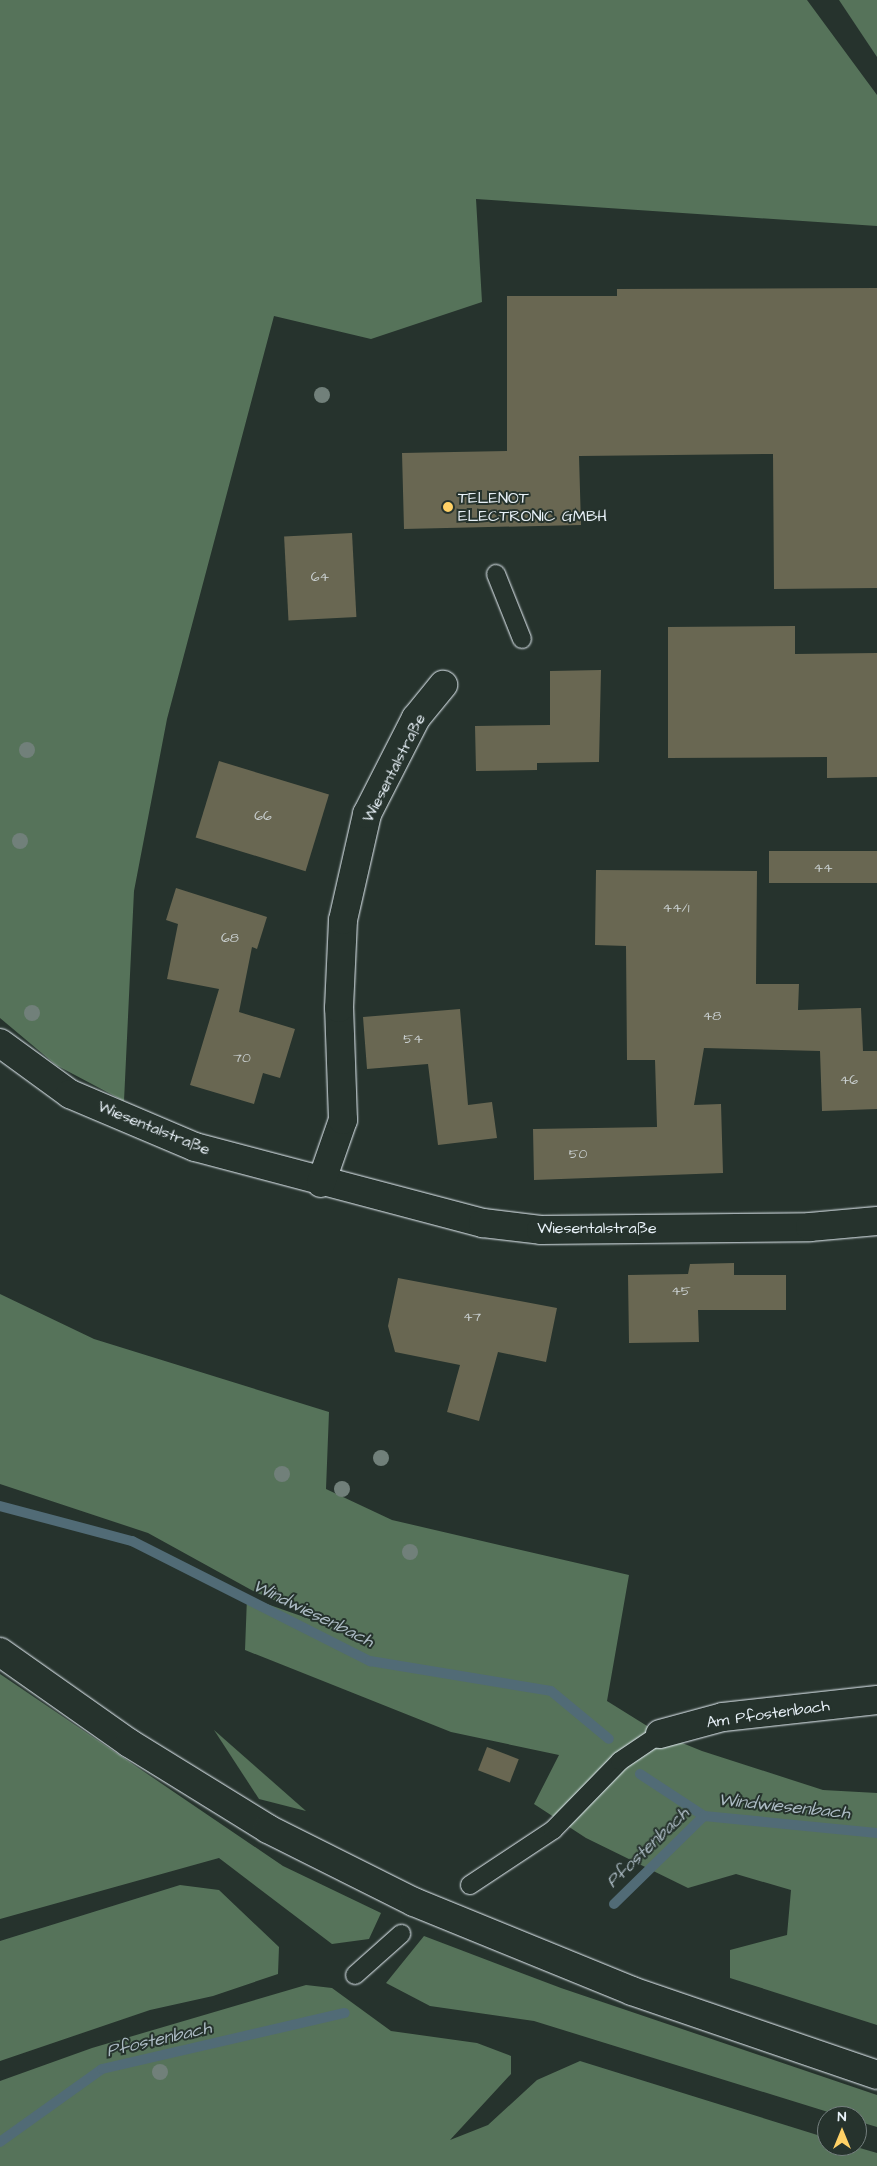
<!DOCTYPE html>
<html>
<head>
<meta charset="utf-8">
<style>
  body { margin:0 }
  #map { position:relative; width:877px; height:2166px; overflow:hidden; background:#26332d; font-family:"Architects Daughter",sans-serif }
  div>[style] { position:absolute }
  .green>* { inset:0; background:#56735a }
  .stream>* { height:10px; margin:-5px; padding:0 5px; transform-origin:5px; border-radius:5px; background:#516b76 }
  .building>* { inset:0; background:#696752; transform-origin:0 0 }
  .roads { filter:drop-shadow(0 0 1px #e8f1f8) drop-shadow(0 0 1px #e8f1f8) }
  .service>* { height:18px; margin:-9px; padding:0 9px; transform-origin:9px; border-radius:9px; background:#26332d }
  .minor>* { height:28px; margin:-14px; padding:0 14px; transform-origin:14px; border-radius:14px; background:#26332d }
  .secondary>* { height:28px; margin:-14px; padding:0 14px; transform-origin:14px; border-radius:14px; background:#26332d }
  .trees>* { width:16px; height:16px; margin:-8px; border-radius:50%; background:#71807a }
  .dots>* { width:14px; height:14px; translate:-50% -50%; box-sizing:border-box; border:2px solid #26332d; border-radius:50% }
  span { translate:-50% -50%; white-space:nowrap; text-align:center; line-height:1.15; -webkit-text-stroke:4px #26332d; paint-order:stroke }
  .number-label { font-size:14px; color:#c8cece }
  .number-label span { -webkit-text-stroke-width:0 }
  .poi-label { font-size:16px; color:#e8f1f8 }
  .left { translate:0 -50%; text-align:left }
  .street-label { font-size:16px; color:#e8f1f8 }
  .water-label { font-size:18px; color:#acbbc4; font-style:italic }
  .north { position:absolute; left:817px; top:2106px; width:50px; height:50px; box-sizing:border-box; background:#26332d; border:1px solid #747f7e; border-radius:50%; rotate:0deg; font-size:14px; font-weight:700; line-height:20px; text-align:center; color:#e8f1f8 }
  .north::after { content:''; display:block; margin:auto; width:18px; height:22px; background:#ffd166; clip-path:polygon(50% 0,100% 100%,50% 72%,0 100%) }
</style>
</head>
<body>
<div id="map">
  <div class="green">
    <i style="clip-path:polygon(0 0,807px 0,877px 95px,877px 226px,476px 199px,482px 302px,371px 339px,274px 316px,167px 719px,134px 891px,124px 1101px,56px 1065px,0 1018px)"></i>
    <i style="clip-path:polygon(839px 0,877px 0,877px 57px)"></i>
    <i style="clip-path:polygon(0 1294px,94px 1339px,329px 1412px,326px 1489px,392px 1520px,629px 1575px,607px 1701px,660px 1734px,702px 1751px,823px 1790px,877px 1793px,877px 2025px,730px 1978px,730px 1950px,787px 1935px,791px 1890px,736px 1874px,688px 1888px,586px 1838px,534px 1804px,559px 1755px,451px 1732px,245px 1650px,247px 1597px,367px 1639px,255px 1592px,148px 1533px,0 1484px)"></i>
    <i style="clip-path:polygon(0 1674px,283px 1866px,381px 1913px,369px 1939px,332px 1944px,219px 1858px,0 1919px)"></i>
    <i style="clip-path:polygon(214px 1730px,306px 1811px,259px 1799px)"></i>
    <i style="clip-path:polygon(180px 1885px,219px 1890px,279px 1947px,278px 1974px,213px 1996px,150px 2010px,0 2061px,0 1941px)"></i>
    <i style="clip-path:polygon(424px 1936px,561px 1988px,877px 2095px,877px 2127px,857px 2121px,857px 2116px,841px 2116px,534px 2021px,430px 2006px,386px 1983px)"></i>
    <i style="clip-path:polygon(306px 1985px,332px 1988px,391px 2031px,477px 2043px,511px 2056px,511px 2074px,450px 2140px,488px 2125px,537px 2080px,580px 2061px,827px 2138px,827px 2146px,853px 2146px,877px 2153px,877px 2166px,0 2166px,0 2081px,92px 2048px)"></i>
  </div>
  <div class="stream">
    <i style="left:0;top:1506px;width:137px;rotate:14.9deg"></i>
    <i style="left:132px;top:1541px;width:267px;rotate:26.8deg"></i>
    <i style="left:370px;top:1661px;width:183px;rotate:9.4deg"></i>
    <i style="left:551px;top:1691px;width:75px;rotate:39.6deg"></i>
    <i style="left:640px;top:1774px;width:77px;rotate:33.3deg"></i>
    <i style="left:704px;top:1816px;width:174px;rotate:5.6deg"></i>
    <i style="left:614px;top:1904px;width:126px;rotate:-44.4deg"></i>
    <i style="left:0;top:2142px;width:125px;rotate:-35.6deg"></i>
    <i style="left:102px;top:2069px;width:249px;rotate:-13deg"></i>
  </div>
  <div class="building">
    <i style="clip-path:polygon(877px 288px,877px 588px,774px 589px,773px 454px,579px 456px,581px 525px,404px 529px,402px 453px,507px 451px,507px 296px,617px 296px,617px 289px)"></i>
    <i style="left:352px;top:533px;width:84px;height:68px;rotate:87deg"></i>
    <i style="clip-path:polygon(795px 626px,795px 654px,877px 653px,877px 777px,827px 778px,827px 757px,668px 758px,668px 627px)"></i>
    <i style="clip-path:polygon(601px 670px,599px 762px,537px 763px,537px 770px,476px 771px,475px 726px,550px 725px,550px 671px)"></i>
    <i style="left:219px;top:761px;width:115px;height:80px;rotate:17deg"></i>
    <i style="left:877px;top:851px;width:32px;height:108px;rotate:90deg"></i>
    <i style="clip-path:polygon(596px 870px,757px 871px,756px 984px,799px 984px,798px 1010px,861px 1008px,863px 1051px,877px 1051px,877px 1109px,822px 1111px,820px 1051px,704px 1048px,694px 1105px,721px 1104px,723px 1173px,534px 1180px,533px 1129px,657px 1127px,655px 1060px,627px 1060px,626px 946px,595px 945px)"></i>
    <i style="clip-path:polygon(176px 888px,267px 917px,257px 949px,252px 947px,239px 1012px,295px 1029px,280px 1078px,263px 1073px,254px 1104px,190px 1085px,219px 989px,167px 979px,178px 924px,166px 920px)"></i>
    <i style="clip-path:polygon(460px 1009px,468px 1105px,492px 1102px,497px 1138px,438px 1145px,428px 1064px,367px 1069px,363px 1017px)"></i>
    <i style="clip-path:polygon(734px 1263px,734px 1275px,786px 1275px,786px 1310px,698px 1310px,699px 1342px,629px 1343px,628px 1275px,688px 1274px,690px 1264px)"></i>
    <i style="clip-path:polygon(398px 1278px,557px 1308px,546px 1362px,498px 1352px,479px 1421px,447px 1412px,460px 1365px,395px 1352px,388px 1326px)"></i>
    <i style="left:487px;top:1747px;width:34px;height:25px;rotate:21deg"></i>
  </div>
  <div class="roads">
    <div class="service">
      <i style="left:496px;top:574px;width:70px;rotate:68.2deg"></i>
      <i style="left:470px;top:1885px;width:100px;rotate:-33.5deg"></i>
      <i style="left:553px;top:1830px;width:96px;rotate:-45.8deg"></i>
      <i style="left:620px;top:1761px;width:48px;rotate:-34deg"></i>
      <i style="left:355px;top:1975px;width:62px;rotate:-41.7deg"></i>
    </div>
    <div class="minor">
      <i style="left:0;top:1043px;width:87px;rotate:36.1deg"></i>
      <i style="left:70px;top:1094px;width:136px;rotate:23deg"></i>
      <i style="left:195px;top:1147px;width:298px;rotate:14.8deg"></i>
      <i style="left:483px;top:1223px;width:58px;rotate:6.9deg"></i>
      <i style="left:541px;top:1230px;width:269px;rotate:-0.6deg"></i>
      <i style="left:810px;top:1227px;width:67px;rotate:-5.1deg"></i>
      <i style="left:321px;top:1183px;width:67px;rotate:-70.8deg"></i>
      <i style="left:343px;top:1120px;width:112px;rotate:-92deg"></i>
      <i style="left:339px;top:1008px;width:88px;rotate:-87.4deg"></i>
      <i style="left:343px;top:920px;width:109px;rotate:-77.2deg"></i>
      <i style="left:367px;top:814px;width:108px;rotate:-63deg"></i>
      <i style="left:416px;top:718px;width:43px;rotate:-50.7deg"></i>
      <i style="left:660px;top:1734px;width:65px;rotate:-15.1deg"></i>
      <i style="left:723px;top:1717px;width:155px;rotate:-6.3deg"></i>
    </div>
    <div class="secondary">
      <i style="left:0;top:1652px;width:158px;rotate:35.2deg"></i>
      <i style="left:129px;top:1743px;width:163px;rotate:31.7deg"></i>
      <i style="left:268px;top:1829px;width:163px;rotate:26.6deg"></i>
      <i style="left:414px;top:1902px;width:235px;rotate:22.2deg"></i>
      <i style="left:632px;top:1991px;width:259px;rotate:18.9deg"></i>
    </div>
  </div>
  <div class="trees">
    <i style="left:322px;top:395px"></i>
    <i style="left:27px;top:750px"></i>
    <i style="left:20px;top:841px"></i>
    <i style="left:32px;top:1013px"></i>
    <i style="left:381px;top:1458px"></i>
    <i style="left:282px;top:1474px"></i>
    <i style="left:342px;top:1489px"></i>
    <i style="left:410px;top:1552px"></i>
    <i style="left:160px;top:2072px"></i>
  </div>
  <div class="dots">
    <i style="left:448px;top:507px;background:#ffd166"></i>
  </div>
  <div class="number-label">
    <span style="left:320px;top:577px">64</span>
    <span style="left:263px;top:816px">66</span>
    <span style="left:823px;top:868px">44</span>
    <span style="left:676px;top:908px">44/1</span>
    <span style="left:230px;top:938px">68</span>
    <span style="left:712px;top:1016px">48</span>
    <span style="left:413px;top:1039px">54</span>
    <span style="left:242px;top:1058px">70</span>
    <span style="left:849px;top:1080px">46</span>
    <span style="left:578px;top:1154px">50</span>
    <span style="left:681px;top:1291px">45</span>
    <span style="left:472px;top:1317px">47</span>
  </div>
  <div class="poi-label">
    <span class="left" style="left:458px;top:507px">TELENOT<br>ELECTRONIC GMBH</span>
  </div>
  <div class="street-label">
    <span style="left:394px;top:768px;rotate:-63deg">Wiesentalstraße</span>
    <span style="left:154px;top:1128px;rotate:22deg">Wiesentalstraße</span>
    <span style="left:597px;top:1228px">Wiesentalstraße</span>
    <span style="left:768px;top:1714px;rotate:-8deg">Am Pfostenbach</span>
  </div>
  <div class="water-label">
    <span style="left:313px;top:1614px;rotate:26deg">Windwiesenbach</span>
    <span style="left:784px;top:1807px;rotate:6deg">Windwiesenbach</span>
    <span style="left:648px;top:1848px;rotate:-44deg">Pfostenbach</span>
    <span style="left:159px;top:2040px;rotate:-13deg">Pfostenbach</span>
  </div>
  <div class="north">N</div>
</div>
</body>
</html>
